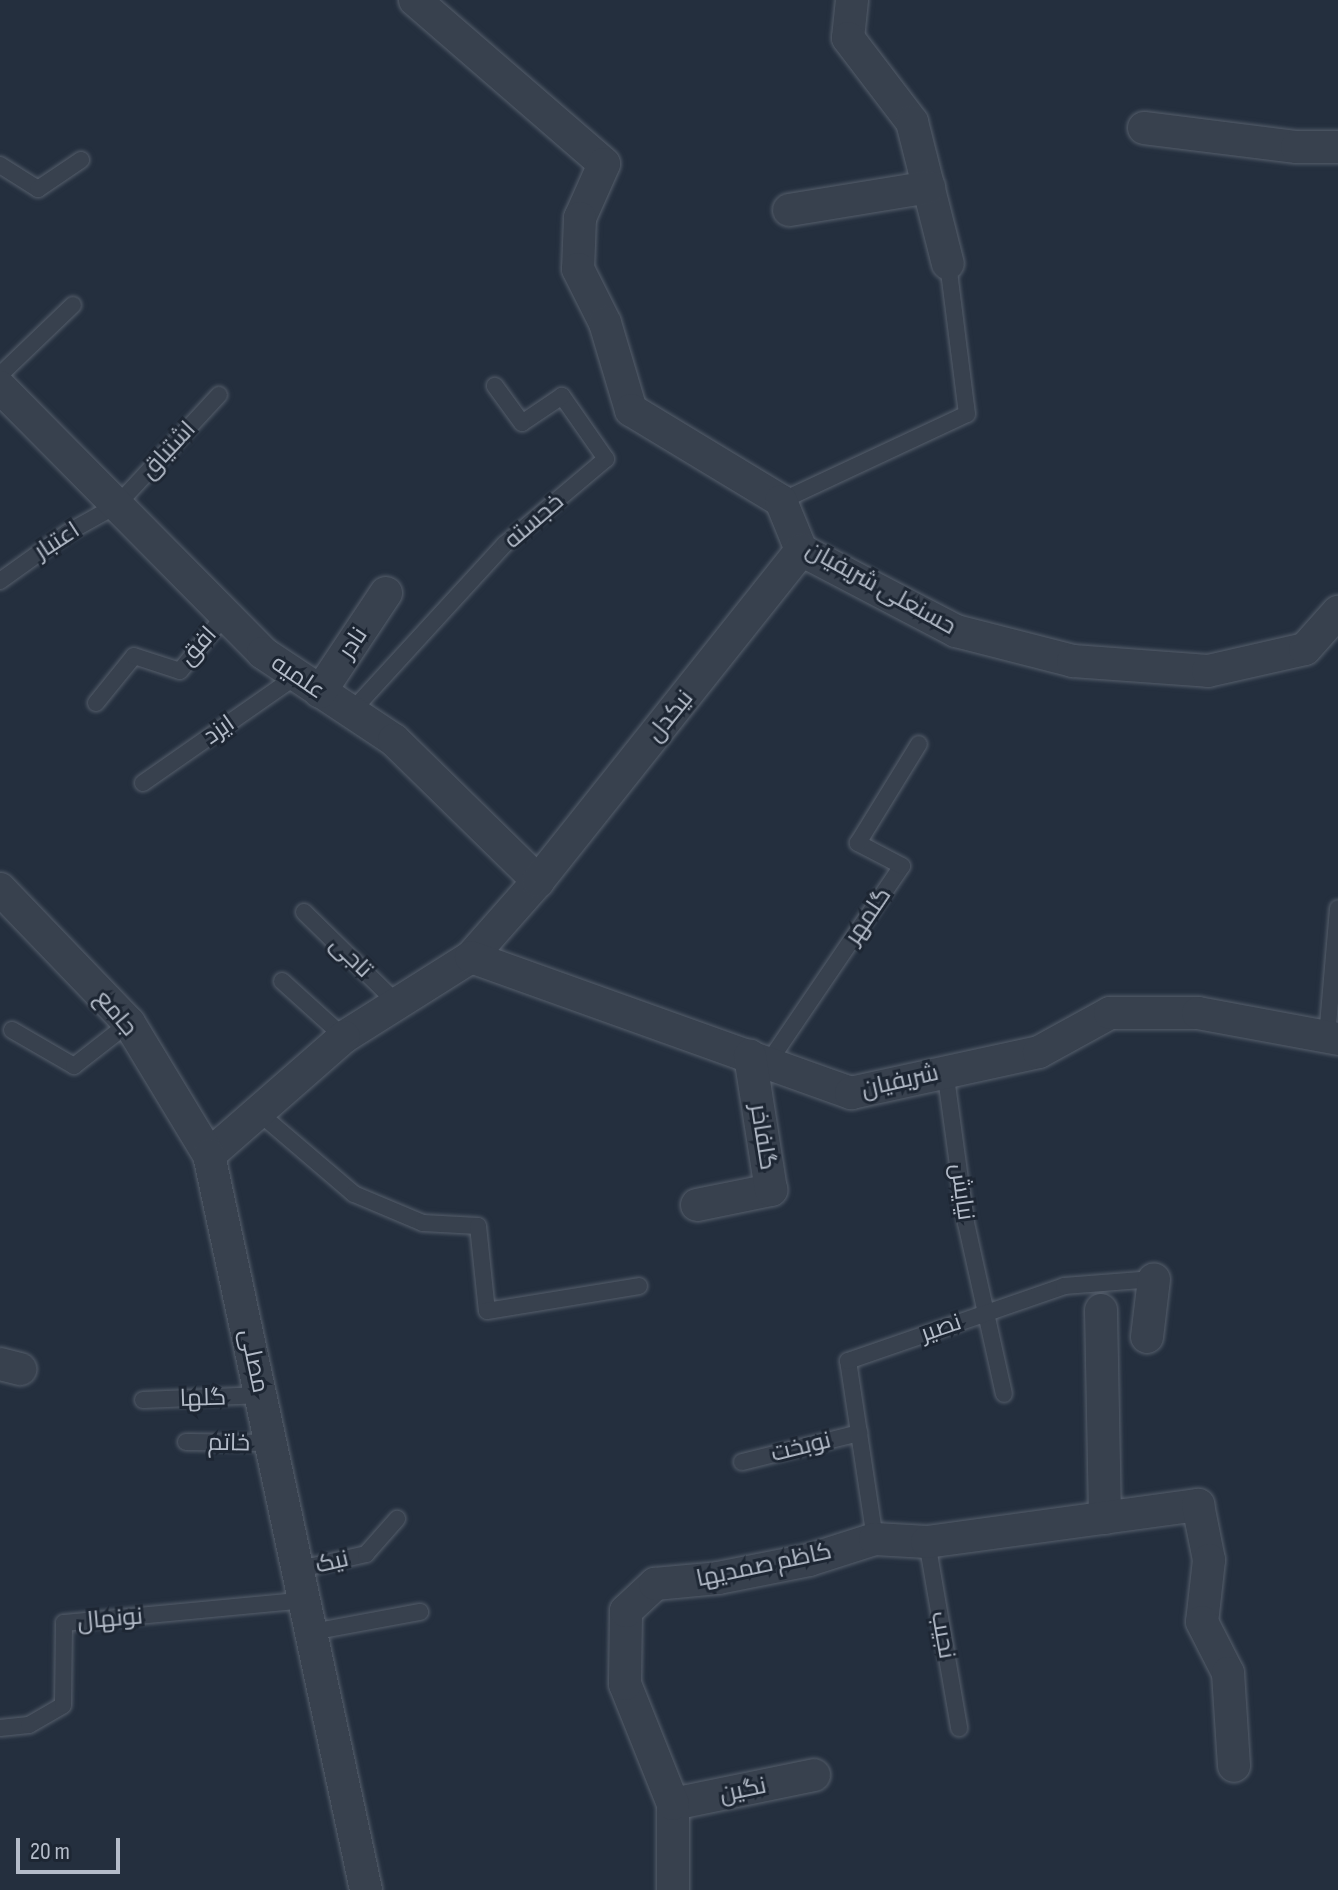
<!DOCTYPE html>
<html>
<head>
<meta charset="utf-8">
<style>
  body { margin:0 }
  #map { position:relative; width:1338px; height:1890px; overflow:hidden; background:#242f3e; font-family:"Sofia Sans Condensed",Cairo,sans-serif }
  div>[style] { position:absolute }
  .roads { filter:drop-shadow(0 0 2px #565f6c) drop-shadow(0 0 2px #565f6c) }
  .service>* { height:16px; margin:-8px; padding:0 8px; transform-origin:8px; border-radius:8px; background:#38414e }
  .minor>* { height:32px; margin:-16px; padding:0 16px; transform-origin:16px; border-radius:16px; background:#38414e }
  span { translate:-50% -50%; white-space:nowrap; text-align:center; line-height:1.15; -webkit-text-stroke:6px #1d2633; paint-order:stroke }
  .street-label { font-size:24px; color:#b4bcc9 }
  .scale { position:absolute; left:16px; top:1838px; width:104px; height:36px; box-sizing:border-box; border:4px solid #b4bcc9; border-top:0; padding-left:10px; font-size:24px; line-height:28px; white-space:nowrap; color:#b4bcc9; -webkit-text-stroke:6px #1d2633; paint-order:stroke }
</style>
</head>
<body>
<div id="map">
  <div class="roads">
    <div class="service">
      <i style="left:0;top:165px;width:45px;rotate:32.3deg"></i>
      <i style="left:38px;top:189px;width:52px;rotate:-34deg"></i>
      <i style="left:0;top:375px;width:101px;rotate:-43.8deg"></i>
      <i style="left:781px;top:501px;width:205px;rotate:-25.1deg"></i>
      <i style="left:967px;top:414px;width:151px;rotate:-97.2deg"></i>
      <i style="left:0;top:581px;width:82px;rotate:-35.6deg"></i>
      <i style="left:67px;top:533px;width:57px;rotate:-29.2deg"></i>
      <i style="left:117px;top:505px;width:150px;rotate:-47.2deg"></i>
      <i style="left:96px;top:703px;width:60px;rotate:-51deg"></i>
      <i style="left:134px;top:656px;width:48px;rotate:18.1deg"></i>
      <i style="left:180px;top:671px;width:72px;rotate:-51.2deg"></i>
      <i style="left:351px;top:712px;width:228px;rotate:-47.5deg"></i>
      <i style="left:505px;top:544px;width:132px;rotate:-40.1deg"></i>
      <i style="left:606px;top:459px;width:77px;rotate:-124.9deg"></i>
      <i style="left:562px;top:396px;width:48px;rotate:146deg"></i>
      <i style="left:522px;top:423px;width:46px;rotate:-126.1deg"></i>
      <i style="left:143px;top:783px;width:185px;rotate:-34.9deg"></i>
      <i style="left:304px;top:912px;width:130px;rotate:44.4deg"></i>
      <i style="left:282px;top:981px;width:84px;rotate:42.1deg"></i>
      <i style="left:12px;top:1030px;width:72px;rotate:30.1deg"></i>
      <i style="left:74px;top:1066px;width:70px;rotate:-38deg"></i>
      <i style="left:1327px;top:1037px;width:129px;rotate:-85.1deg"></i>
      <i style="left:768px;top:1063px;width:238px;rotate:-55.8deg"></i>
      <i style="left:902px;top:866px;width:50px;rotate:-152.4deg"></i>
      <i style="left:858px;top:843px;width:116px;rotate:-58.4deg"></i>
      <i style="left:945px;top:1070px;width:154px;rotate:82.2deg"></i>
      <i style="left:966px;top:1223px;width:175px;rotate:77.5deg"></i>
      <i style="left:258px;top:1112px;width:126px;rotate:40.5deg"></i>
      <i style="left:354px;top:1194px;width:75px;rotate:22.8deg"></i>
      <i style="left:423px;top:1223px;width:55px;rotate:3.1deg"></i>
      <i style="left:478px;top:1226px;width:85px;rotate:84deg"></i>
      <i style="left:487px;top:1311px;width:154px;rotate:-9.3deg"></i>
      <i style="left:143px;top:1400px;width:119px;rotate:-2.4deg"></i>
      <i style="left:186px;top:1442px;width:87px;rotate:0.7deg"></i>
      <i style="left:742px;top:1462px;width:121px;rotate:-13.9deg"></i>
      <i style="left:875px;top:1539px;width:180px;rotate:-98.6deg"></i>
      <i style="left:848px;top:1361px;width:229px;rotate:-19.1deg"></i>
      <i style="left:1064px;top:1286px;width:90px;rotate:-4.4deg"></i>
      <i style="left:927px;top:1542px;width:189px;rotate:80.2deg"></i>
      <i style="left:300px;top:1569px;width:68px;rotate:-12.8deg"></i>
      <i style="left:366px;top:1554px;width:47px;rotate:-48.5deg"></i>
      <i style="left:312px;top:1632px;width:110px;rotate:-10.5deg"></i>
      <i style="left:0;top:1728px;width:29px;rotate:-6deg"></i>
      <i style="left:29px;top:1725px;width:39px;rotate:-30deg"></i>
      <i style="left:63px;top:1705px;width:82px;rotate:-89.3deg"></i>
      <i style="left:64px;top:1623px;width:243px;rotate:-5.4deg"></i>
    </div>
    <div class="minor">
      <i style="left:415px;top:0;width:250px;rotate:40.9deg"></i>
      <i style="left:604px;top:164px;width:59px;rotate:114deg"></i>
      <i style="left:580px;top:218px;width:51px;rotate:92.2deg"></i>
      <i style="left:578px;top:269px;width:60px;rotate:63.4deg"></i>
      <i style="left:605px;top:323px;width:91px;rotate:73.4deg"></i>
      <i style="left:631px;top:410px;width:175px;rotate:31.2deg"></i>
      <i style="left:781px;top:501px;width:53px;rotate:67.8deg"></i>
      <i style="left:801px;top:550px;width:175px;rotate:27.6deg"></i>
      <i style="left:956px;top:631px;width:121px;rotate:14.4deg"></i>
      <i style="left:1073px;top:661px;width:135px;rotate:4.2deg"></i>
      <i style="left:1208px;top:671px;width:99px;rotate:-12.8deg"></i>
      <i style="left:1305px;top:649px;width:50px;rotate:-48.3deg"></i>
      <i style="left:852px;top:0;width:38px;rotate:96deg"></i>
      <i style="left:848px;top:38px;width:106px;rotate:52.7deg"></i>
      <i style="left:912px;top:122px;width:146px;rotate:75.8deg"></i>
      <i style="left:1144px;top:128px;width:154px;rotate:7.1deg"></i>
      <i style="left:1297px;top:147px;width:41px"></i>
      <i style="left:789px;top:210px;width:142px;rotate:-9.3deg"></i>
      <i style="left:0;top:387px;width:374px;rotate:45.3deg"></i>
      <i style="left:263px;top:653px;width:157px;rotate:33.6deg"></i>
      <i style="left:394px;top:740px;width:202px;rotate:44.4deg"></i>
      <i style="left:538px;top:881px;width:101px;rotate:131.4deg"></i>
      <i style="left:471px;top:957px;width:150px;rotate:147.8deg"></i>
      <i style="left:344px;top:1037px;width:179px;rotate:138.8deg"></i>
      <i style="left:320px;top:692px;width:119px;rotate:-56.3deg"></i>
      <i style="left:538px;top:881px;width:423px;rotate:-51.5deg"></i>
      <i style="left:0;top:889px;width:186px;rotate:46.1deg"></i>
      <i style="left:129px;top:1023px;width:154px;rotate:58.8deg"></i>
      <i style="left:209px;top:1155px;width:752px;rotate:77.94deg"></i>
      <i style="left:471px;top:957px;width:404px;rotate:19.7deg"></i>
      <i style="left:851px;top:1093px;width:192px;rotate:-12.3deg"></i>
      <i style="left:1039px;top:1052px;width:81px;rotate:-28.8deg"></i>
      <i style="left:1110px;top:1013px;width:88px"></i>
      <i style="left:1198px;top:1013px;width:142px;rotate:10.5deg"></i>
      <i style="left:697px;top:1205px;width:76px;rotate:-11.5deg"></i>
      <i style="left:771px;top:1190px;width:136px;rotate:-98.9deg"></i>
      <i style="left:1101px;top:1310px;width:208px;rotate:88.9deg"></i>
      <i style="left:1147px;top:1337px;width:58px;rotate:-83.1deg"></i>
      <i style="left:0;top:1364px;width:21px;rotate:14deg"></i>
      <i style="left:673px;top:1804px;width:144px;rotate:-11.6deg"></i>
      <i style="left:673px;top:1890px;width:86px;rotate:-90deg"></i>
      <i style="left:673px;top:1804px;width:129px;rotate:-111.8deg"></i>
      <i style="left:625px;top:1684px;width:73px;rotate:-89.2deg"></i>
      <i style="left:626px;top:1611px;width:40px;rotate:-43deg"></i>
      <i style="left:655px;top:1584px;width:63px;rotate:-5.4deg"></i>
      <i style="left:718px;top:1578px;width:93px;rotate:-11.2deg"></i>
      <i style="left:809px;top:1560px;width:69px;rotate:-17.7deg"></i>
      <i style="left:875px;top:1539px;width:52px;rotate:3.3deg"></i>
      <i style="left:927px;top:1542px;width:274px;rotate:-7.8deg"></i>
      <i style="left:1198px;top:1505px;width:56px;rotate:78.7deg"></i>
      <i style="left:1209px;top:1560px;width:62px;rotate:96.4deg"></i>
      <i style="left:1202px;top:1622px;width:57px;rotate:63deg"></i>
      <i style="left:1228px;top:1673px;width:93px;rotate:86.3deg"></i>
    </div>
  </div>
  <div class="street-label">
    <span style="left:168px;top:450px;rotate:-47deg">اشتیاق</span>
    <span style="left:534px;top:521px;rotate:-41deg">خجسته</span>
    <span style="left:57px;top:541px;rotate:-33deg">اعتبار</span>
    <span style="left:881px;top:588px;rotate:29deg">حسنعلی شریفیان</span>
    <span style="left:353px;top:643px;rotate:-56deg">نادر</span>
    <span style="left:198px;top:646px;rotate:-48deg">افق</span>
    <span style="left:298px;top:677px;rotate:34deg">علمیه</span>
    <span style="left:670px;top:716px;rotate:-51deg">نیکدل</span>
    <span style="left:219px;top:730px;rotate:-35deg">ایزد</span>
    <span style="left:868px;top:916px;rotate:-56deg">گلمهر</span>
    <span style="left:351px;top:957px;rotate:44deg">تاجی</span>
    <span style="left:116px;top:1013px;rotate:50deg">جامع</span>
    <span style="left:900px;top:1081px;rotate:-13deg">شریفیان</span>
    <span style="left:763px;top:1137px;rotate:81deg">گلفاخر</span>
    <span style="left:962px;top:1192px;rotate:82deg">نیایش</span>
    <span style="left:941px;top:1328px;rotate:-19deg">نصیر</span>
    <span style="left:254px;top:1361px;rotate:78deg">مصلی</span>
    <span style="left:203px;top:1398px;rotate:-2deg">گلها</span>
    <span style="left:229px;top:1443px;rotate:1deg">خاتم</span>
    <span style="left:801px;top:1447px;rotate:-14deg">نوبخت</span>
    <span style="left:332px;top:1562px;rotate:-13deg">نیک</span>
    <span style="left:764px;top:1565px;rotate:-12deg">کاظم صمدیها</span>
    <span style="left:110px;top:1619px;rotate:-5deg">نونهال</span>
    <span style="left:943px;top:1635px;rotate:80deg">نجیب</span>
    <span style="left:743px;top:1790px;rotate:-12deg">نگین</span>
  </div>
  <div class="scale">20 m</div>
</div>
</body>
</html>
